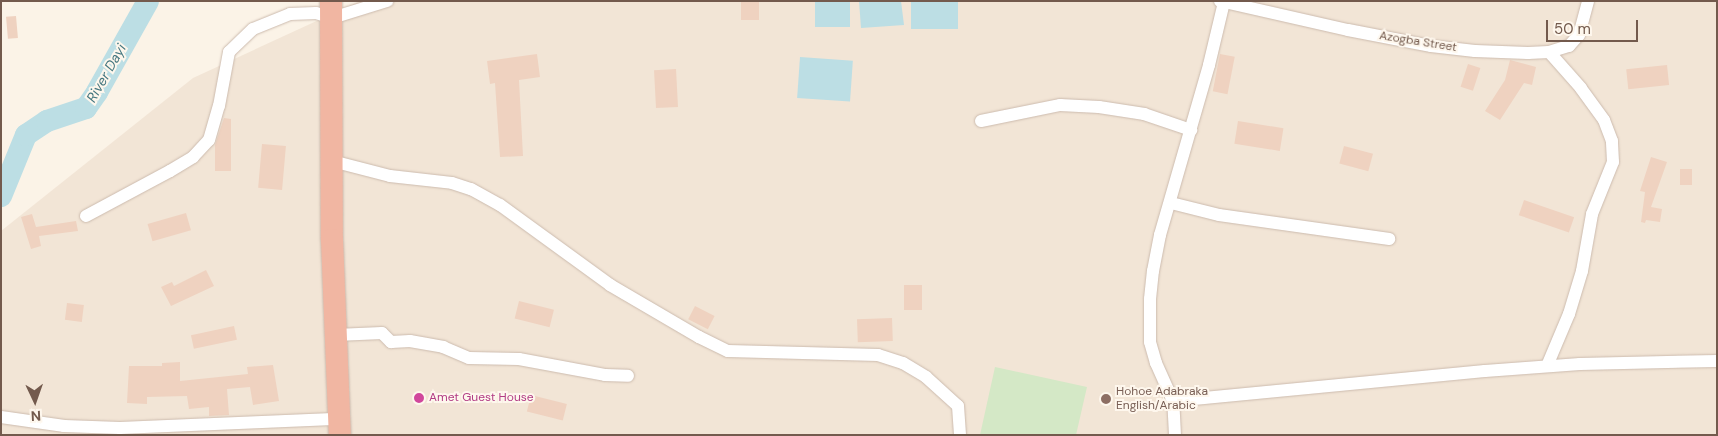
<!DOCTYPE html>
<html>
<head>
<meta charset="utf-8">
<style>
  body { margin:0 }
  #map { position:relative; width:1718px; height:436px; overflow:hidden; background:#fbf3e7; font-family:"DM Sans",sans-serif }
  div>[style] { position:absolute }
  .residential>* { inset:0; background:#f2e5d6 }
  .green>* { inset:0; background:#d4e8c6 }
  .water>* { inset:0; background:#bcdee4; transform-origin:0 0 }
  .river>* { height:22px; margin:-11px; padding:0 11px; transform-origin:11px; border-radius:11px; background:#bcdee4 }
  .building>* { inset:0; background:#efd2c0; transform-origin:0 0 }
  .roads { filter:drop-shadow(0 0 1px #ccbbae) drop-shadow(0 0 1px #ccbbae) }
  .street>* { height:12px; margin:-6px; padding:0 6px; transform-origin:6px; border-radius:6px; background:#fff }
  .highway>* { height:22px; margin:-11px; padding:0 11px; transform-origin:11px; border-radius:11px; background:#f1b6a2 }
  .dots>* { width:14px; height:14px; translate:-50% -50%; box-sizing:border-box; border:2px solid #fef7ed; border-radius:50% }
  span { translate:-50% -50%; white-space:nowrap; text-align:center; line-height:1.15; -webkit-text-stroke:4px #fef7ed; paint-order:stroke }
  .street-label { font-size:12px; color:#735a4d }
  .education-label { font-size:12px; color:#785e54 }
  .left { translate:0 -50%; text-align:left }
  .hotel-label { font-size:12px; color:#b23c85 }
  .water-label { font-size:14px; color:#44767f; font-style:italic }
  .frame { position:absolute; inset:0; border:2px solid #735a4d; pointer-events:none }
  .north { position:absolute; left:10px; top:376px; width:50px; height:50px; -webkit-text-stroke:4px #fef7ed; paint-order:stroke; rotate:177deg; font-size:14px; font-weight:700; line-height:20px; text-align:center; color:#735a4d }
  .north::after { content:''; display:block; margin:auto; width:18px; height:22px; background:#735a4d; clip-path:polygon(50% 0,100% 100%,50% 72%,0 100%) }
  .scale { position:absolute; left:1546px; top:20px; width:92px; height:22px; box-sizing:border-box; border:2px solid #735a4d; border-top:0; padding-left:6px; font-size:15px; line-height:18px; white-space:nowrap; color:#735a4d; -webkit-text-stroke:4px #fef7ed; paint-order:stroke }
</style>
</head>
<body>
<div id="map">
  <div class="residential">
    <i style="clip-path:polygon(360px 1px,1717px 1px,1717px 435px,1px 435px,1px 231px,193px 78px)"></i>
  </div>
  <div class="green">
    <i style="clip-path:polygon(995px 367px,1087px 387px,1076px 435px,980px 435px)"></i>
  </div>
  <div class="water">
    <i style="left:815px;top:1px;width:35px;height:26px"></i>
    <i style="clip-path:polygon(859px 1px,901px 1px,904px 25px,861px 28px)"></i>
    <i style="left:911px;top:1px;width:47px;height:28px"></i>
    <i style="left:800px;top:57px;width:53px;height:41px;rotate:4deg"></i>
  </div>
  <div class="river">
    <i style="left:1px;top:196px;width:66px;rotate:-67.7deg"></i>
    <i style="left:26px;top:135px;width:25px;rotate:-34deg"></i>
    <i style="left:47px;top:121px;width:41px;rotate:-18.4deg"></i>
    <i style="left:86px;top:108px;width:19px;rotate:-55deg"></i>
    <i style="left:97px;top:92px;width:104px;rotate:-60.7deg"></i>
  </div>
  <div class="building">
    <i style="left:741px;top:1px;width:18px;height:19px"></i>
    <i style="left:16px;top:16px;width:22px;height:10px;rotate:85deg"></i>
    <i style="clip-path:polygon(537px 54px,540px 77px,519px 80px,523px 156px,500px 157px,495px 83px,490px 84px,487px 61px)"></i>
    <i style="left:1220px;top:54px;width:15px;height:38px;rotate:11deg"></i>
    <i style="clip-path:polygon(1510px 60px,1536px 67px,1532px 85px,1524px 83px,1500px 120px,1485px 111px,1505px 80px)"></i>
    <i style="left:1468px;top:64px;width:13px;height:24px;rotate:18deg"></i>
    <i style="left:1667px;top:65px;width:20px;height:41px;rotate:84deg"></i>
    <i style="left:676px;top:69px;width:38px;height:22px;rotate:87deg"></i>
    <i style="clip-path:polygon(224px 118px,231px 119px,231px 171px,215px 171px,215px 145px)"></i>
    <i style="left:1238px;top:121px;width:46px;height:23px;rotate:9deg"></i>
    <i style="left:262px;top:144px;width:24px;height:44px;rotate:5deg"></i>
    <i style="left:1344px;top:146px;width:30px;height:18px;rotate:15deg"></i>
    <i style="clip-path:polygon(1651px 157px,1667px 162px,1651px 207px,1662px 209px,1660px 222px,1646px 220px,1645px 223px,1641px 222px,1645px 192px,1640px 191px)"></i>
    <i style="left:1680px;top:169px;width:12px;height:16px"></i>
    <i style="left:1524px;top:200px;width:53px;height:16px;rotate:19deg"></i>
    <i style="left:186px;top:213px;width:18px;height:40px;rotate:74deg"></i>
    <i style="clip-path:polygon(32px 214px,36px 227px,76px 221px,78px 231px,39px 236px,41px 246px,31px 249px,21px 217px)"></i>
    <i style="clip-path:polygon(206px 270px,214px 286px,171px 306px,161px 287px,172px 282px,174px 286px)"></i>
    <i style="left:904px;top:285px;width:18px;height:25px"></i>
    <i style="left:519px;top:301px;width:36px;height:18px;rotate:14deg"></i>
    <i style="left:67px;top:303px;width:17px;height:17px;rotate:7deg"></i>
    <i style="left:695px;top:306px;width:22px;height:15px;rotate:27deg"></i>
    <i style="left:892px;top:318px;width:23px;height:35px;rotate:88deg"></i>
    <i style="left:234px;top:326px;width:14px;height:44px;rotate:78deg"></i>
    <i style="clip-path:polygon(180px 362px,180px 381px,248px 374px,247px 367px,273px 365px,279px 401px,253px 405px,250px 387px,227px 389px,229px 415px,209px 416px,209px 407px,189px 409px,187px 396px,147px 397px,147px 404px,127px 403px,129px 366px,162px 366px,162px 363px)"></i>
    <i style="left:531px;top:395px;width:37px;height:17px;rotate:14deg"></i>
  </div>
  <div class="roads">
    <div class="street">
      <i style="left:1220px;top:1px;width:131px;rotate:12.8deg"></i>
      <i style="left:1348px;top:30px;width:85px;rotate:10.9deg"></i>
      <i style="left:1431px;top:46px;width:44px;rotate:6.5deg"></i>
      <i style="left:1475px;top:51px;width:53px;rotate:2.2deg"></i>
      <i style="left:1528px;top:53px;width:21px;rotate:-3deg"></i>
      <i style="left:1549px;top:52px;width:21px;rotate:-17deg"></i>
      <i style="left:1569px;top:46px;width:15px;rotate:-48deg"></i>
      <i style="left:1579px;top:35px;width:35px;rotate:-75deg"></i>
      <i style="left:981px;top:121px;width:81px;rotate:-11.4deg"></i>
      <i style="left:1060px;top:105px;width:39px;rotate:3deg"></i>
      <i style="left:1099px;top:107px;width:46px;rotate:8.8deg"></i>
      <i style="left:1144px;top:114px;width:50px;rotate:18.8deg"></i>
      <i style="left:332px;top:161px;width:60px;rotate:14.5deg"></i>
      <i style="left:390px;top:176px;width:62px;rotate:6.4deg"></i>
      <i style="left:452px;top:183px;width:20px;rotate:18deg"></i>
      <i style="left:471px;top:189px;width:33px;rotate:29deg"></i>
      <i style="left:500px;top:205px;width:136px;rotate:36deg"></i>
      <i style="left:610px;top:285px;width:103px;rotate:30.3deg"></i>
      <i style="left:699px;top:337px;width:32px;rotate:26deg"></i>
      <i style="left:728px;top:351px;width:150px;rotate:1.5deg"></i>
      <i style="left:878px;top:355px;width:26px;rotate:18deg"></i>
      <i style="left:903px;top:363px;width:27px;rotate:31deg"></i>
      <i style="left:926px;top:377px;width:43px;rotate:42.2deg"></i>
      <i style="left:958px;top:406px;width:29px;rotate:86deg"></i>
      <i style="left:1171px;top:203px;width:49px;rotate:14deg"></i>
      <i style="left:1219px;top:215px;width:172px;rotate:8deg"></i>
      <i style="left:86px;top:216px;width:95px;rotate:-28.2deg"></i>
      <i style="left:170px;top:171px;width:27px;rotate:-31deg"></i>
      <i style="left:193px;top:157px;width:23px;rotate:-47deg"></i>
      <i style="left:209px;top:140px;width:35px;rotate:-74deg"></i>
      <i style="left:219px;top:106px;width:55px;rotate:-79.5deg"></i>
      <i style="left:229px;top:52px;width:33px;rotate:-44deg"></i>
      <i style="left:253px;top:29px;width:40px;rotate:-22deg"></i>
      <i style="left:290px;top:14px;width:26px;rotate:-2deg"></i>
      <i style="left:316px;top:13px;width:17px;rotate:17deg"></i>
      <i style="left:332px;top:18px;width:58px;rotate:-17.2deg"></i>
      <i style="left:336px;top:335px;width:46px;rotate:-2.5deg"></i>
      <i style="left:382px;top:333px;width:13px;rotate:45deg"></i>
      <i style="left:391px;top:342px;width:19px;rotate:-3deg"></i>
      <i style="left:410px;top:341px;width:34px;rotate:10deg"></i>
      <i style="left:443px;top:347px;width:28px;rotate:23deg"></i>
      <i style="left:469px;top:358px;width:50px;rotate:1.1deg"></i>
      <i style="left:519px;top:359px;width:87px;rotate:10.5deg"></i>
      <i style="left:605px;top:375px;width:23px;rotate:2deg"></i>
      <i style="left:1547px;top:366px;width:56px;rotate:-67.1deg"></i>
      <i style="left:1569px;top:314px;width:45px;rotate:-73.2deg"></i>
      <i style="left:1582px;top:271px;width:58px;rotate:-80deg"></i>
      <i style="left:1592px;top:214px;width:56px;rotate:-68deg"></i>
      <i style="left:1613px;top:162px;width:21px;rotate:-93deg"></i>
      <i style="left:1612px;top:141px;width:22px;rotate:-111deg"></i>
      <i style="left:1604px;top:120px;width:39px;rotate:-126deg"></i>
      <i style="left:1581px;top:88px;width:48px;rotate:-131.6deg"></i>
      <i style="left:1173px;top:401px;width:313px;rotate:-5.5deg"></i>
      <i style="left:1485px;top:371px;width:95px;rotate:-4.2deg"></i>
      <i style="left:1580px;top:364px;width:137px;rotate:-1.3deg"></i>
      <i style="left:1px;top:417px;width:64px;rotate:8.1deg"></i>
      <i style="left:64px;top:426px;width:56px;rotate:2deg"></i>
      <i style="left:120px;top:428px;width:219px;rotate:-2.4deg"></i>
      <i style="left:1175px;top:435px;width:34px;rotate:-93deg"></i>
      <i style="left:1173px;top:401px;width:42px;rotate:-114.1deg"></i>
      <i style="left:1156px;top:363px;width:22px;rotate:-106deg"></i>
      <i style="left:1150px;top:342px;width:43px;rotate:-90deg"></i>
      <i style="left:1150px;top:299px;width:28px;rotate:-84deg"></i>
      <i style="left:1153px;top:271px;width:37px;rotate:-79deg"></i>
      <i style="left:1160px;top:235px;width:177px;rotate:-73.9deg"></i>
      <i style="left:1209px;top:65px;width:65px;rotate:-76.6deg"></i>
    </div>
    <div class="highway">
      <i style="left:331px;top:1px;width:239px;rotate:89.8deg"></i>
      <i style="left:332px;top:240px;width:195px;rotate:87.7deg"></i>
    </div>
  </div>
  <div class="dots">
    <i style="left:419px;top:398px;background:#d1479c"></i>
    <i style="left:1106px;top:399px;background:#8d6e63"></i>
  </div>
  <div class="street-label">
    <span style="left:1418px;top:42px;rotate:9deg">Azogba Street</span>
  </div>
  <div class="education-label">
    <span class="left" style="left:1116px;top:399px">Hohoe Adabraka<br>English/Arabic</span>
  </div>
  <div class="hotel-label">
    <span class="left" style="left:429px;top:398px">Amet Guest House</span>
  </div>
  <div class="water-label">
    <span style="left:106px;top:73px;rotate:-60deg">River Dayi</span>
  </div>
  <div class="frame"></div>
  <div class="north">N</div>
  <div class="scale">50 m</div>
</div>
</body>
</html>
